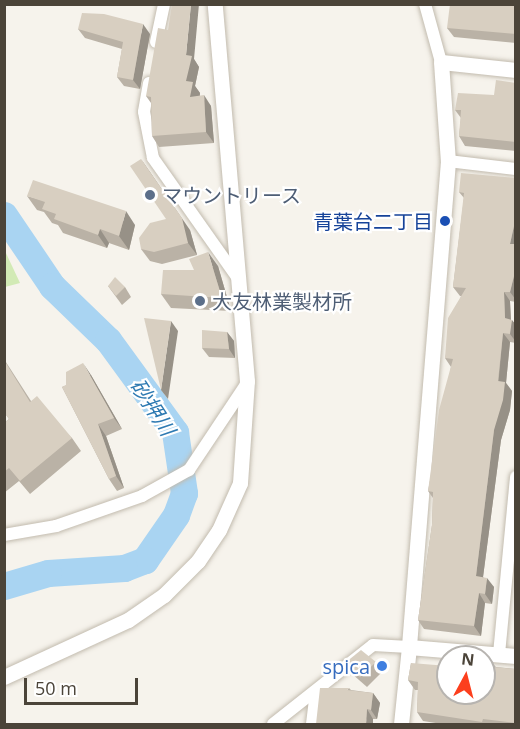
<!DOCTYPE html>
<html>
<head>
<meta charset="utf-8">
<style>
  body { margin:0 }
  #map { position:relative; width:520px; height:729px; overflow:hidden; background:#f6f3ec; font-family:"Open Sans","Noto Sans JP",sans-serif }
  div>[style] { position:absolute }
  .green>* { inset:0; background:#d2eab5 }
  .river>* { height:27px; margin:-13.5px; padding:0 13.5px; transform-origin:13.5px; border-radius:13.5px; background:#a9d4f2 }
  .roads { filter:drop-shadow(0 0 2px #c2bbae) drop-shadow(0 0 2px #c2bbae) }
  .minor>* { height:12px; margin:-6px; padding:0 6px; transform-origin:6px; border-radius:6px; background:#fff }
  .tertiary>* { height:15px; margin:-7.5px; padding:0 7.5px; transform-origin:7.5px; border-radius:7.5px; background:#fff }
  .wall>* { inset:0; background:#bab2a6 }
  .shaded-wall>* { inset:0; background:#979187 }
  .building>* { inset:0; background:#d8cfc1 }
  .dots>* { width:16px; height:16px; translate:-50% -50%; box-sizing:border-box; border:3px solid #fff; border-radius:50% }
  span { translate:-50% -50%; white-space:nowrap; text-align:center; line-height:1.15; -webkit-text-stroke:4.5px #fff; paint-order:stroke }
  .service-label { font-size:20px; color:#4e5e75 }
  .left { translate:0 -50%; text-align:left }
  .transit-label { font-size:20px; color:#164399 }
  .right { translate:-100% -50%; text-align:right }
  .shop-label { font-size:20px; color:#366cbe }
  .water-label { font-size:21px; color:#2e7ab2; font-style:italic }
  .frame { position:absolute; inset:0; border:6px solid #4b4439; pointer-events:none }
  .north { position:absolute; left:436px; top:645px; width:60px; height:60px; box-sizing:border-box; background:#fff; border:2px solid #b7b4b0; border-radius:50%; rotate:7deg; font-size:16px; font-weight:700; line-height:24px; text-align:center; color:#4b4439 }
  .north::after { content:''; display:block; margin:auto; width:21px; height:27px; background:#fc3f1d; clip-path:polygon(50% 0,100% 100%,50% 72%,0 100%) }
  .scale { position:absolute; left:24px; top:678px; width:114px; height:27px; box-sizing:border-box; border:3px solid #4b4439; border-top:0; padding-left:8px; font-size:18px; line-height:21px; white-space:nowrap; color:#4b4439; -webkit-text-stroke:4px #fff; paint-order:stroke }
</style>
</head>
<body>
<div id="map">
  <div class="green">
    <i style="clip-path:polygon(5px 251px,20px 283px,5px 287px,4px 287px)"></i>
  </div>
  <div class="river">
    <i style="left:4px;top:215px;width:86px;rotate:55.9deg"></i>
    <i style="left:52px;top:286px;width:78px;rotate:44deg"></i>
    <i style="left:108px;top:340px;width:114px;rotate:53.9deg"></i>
    <i style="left:175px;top:432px;width:62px;rotate:81.6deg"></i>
    <i style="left:184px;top:493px;width:23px;rotate:110deg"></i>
    <i style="left:176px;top:515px;width:55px;rotate:124.6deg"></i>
    <i style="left:145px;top:560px;width:22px;rotate:159deg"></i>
    <i style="left:124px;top:568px;width:76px;rotate:176.2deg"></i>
    <i style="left:48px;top:573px;width:46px;rotate:163.5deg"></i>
  </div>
  <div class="roads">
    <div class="minor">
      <i style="left:425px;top:4px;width:60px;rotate:74.6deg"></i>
      <i style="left:156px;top:42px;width:39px;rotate:-78deg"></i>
      <i style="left:149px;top:83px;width:29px;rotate:100deg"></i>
      <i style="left:144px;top:112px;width:47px;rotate:78.9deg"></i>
      <i style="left:153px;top:158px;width:149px;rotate:54.8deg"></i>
      <i style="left:448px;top:161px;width:68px;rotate:6.7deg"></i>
      <i style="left:4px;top:535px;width:53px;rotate:-9.8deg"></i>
      <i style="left:56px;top:526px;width:91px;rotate:-19.2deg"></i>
      <i style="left:142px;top:496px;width:54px;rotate:-29deg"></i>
      <i style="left:189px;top:470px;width:105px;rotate:-56.3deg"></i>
      <i style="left:499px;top:654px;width:178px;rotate:-84.5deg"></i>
      <i style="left:273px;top:724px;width:127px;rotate:-38.3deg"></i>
      <i style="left:373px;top:645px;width:36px;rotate:3deg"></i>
      <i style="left:312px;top:724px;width:33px;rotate:-83deg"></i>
    </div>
    <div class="tertiary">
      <i style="left:516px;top:70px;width:75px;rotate:-173.9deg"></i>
      <i style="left:441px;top:62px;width:99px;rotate:86deg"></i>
      <i style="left:448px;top:161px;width:488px;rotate:94.6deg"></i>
      <i style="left:409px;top:647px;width:107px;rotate:4.8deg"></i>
      <i style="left:4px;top:677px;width:136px;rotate:-24.7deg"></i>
      <i style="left:128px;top:620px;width:44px;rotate:-34.8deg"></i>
      <i style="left:164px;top:595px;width:48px;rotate:-45deg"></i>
      <i style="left:198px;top:561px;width:37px;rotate:-56deg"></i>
      <i style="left:219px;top:530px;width:51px;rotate:-65.9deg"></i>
      <i style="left:240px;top:483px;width:102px;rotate:-86.1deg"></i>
      <i style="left:247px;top:381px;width:378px;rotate:-94.9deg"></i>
      <i style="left:401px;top:724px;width:77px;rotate:-84.1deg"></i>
    </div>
  </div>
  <div class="wall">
    <i style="clip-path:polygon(516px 4px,516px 43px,454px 37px,447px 28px)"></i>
    <i style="clip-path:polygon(78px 29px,150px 34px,140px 89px,124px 86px,117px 77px,122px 49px,85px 38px)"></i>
    <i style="clip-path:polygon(194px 59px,199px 67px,195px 86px,200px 93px,200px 96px,211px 106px,214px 143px,159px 147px,152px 136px,151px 103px,146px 96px)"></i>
    <i style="clip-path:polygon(516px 83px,516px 151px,465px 146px,459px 136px,461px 118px,455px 110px,494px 95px)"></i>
    <i style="clip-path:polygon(516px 178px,516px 302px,510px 301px,511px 320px,516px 325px,516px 343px,510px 342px,506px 383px,512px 391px,510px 410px,501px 440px,483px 577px,494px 587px,492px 604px,485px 603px,481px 636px,424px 629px,418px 620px,432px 525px,433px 498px,428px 491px,451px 367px,445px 358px,461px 296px,460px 296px,453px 287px,464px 198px,459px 192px)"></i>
    <i style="clip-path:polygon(27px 196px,135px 225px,129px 250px,109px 243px,107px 248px,63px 233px,58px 225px,52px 223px,44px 212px,37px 210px)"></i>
    <i style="clip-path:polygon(190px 230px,197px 255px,162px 264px,150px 261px,141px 249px)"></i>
    <i style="clip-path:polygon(218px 266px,231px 311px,171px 308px,161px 294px,194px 270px)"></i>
    <i style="clip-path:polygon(108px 286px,125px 287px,131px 297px,122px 305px)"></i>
    <i style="clip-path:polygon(227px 332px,234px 341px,235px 358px,209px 357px,202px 348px)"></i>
    <i style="clip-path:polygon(4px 359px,31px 401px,72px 438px,81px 451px,30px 494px,19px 481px,4px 493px,4px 423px,9px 419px,4px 412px)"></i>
    <i style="clip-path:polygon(91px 375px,122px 429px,106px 436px,124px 488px,117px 491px,109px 479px,62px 387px)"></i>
    <i style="clip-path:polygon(376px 662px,383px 671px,367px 687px,351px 673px,345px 663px)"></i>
    <i style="clip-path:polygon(411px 663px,448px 693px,493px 664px,496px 667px,516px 669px,516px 724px,442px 724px,423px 721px,417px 712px,418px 690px,415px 690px,408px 680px)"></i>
    <i style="clip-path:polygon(349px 688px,351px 690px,373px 693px,380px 703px,377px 719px,373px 719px,316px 724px)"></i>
  </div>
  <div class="shaded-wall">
    <i style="clip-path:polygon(191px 4px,199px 4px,194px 59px,199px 67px,195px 86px,200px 93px,198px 107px,190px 97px,186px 81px,186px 55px)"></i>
    <i style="clip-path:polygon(143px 24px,150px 34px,140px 89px,133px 80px)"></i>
    <i style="clip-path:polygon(204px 95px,211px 106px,214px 143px,206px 132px)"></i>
    <i style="clip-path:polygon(141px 159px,190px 230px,197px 255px,188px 243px)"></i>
    <i style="clip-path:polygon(126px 211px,135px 225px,129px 250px,119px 236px)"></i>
    <i style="clip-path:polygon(516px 217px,516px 252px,510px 244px)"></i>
    <i style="clip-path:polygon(100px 229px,109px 243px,107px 248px,98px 235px)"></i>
    <i style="clip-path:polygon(208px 252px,218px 266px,231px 311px,222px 298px)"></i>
    <i style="clip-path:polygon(516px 268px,516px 300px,510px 292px)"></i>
    <i style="clip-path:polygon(504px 292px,510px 301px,511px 323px,512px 320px,516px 325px,516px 342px,510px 334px,505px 318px)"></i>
    <i style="clip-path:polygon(171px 321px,178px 331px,168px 399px,161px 390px)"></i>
    <i style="clip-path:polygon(227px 332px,234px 341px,235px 358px,229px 349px)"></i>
    <i style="clip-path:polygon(503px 333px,510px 342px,506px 383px,512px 391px,510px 410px,501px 440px,482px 585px,476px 576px,494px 430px)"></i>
    <i style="clip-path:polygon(83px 363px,91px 375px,122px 429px,114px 418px)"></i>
    <i style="clip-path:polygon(98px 424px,106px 436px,124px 488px,116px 476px)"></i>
    <i style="clip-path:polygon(487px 578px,494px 587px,492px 604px,485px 594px)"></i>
    <i style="clip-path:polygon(479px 593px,485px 603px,481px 636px,474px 626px)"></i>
    <i style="clip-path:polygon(373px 693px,380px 703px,377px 719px,371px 710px)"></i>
    <i style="clip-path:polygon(367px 709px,373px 719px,373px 724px,366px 724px)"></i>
  </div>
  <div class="building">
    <i style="clip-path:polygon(172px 4px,191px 4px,186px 55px,192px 56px,186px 81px,193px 82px,190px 97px,204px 95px,206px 132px,152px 136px,151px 97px,146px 96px,158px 28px,168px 30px)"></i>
    <i style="clip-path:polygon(450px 4px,516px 4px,516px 34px,447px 28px)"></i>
    <i style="clip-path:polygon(82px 13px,104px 14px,143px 24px,133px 80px,117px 77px,123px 42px,78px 29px)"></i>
    <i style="clip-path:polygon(496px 80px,516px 83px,516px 142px,459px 136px,461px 110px,455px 110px,458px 93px,494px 95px)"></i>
    <i style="clip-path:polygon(141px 159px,182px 218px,188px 243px,154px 252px,141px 249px,139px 238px,150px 223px,166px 219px,130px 166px)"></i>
    <i style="clip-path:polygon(461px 173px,516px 178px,516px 217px,510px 244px,516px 244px,516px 268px,510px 292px,504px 292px,505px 318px,512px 320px,510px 334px,503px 333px,498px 381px,505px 382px,503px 400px,494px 430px,476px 576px,487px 578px,485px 594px,479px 593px,474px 626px,418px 620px,432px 525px,433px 492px,428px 491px,439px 410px,453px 359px,445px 358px,448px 318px,466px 288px,453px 287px,464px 193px,459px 192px)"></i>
    <i style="clip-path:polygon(33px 180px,126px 211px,119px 236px,100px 229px,98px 235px,54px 219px,56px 214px,42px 209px,45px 202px,27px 196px)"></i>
    <i style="clip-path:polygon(208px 252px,222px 298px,161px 294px,163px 270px,194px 270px,189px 259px)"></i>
    <i style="clip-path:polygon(115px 277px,125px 287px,116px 296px,108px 286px)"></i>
    <i style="clip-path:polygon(144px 318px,171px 321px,161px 390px)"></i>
    <i style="clip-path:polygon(202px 330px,227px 332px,229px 349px,202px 348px)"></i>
    <i style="clip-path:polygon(4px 360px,30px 402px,37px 396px,72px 438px,20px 481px,9px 468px,4px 472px,4px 423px,9px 419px,4px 412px)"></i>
    <i style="clip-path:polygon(83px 363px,114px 418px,98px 424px,116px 476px,109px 479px,62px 387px,66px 385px,66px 372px)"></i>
    <i style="clip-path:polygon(361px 650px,376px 662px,360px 677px,345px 663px)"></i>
    <i style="clip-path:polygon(411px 663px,448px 666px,448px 693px,484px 693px,484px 663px,493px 664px,493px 667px,516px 669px,516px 723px,483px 719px,482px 722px,417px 712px,418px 682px,408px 680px)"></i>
    <i style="clip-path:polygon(320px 688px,349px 688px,347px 690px,373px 693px,371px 710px,367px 709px,366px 724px,316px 724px)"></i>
  </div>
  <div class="dots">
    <i style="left:150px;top:195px;background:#5c6f8a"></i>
    <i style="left:445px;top:221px;background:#1a4fb4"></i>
    <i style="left:200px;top:301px;background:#5c6f8a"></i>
    <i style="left:382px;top:666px;background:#3f7fe0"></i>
  </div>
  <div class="service-label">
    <span class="left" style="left:162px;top:195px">マウントリース</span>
    <span class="left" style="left:212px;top:301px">大友林業製材所</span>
  </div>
  <div class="transit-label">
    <span class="right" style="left:433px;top:221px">青葉台二丁目</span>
  </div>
  <div class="shop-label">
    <span class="right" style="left:370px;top:666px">spica</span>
  </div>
  <div class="water-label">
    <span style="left:153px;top:407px;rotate:57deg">砂押川</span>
  </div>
  <div class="frame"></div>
  <div class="north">N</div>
  <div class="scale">50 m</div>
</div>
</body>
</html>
